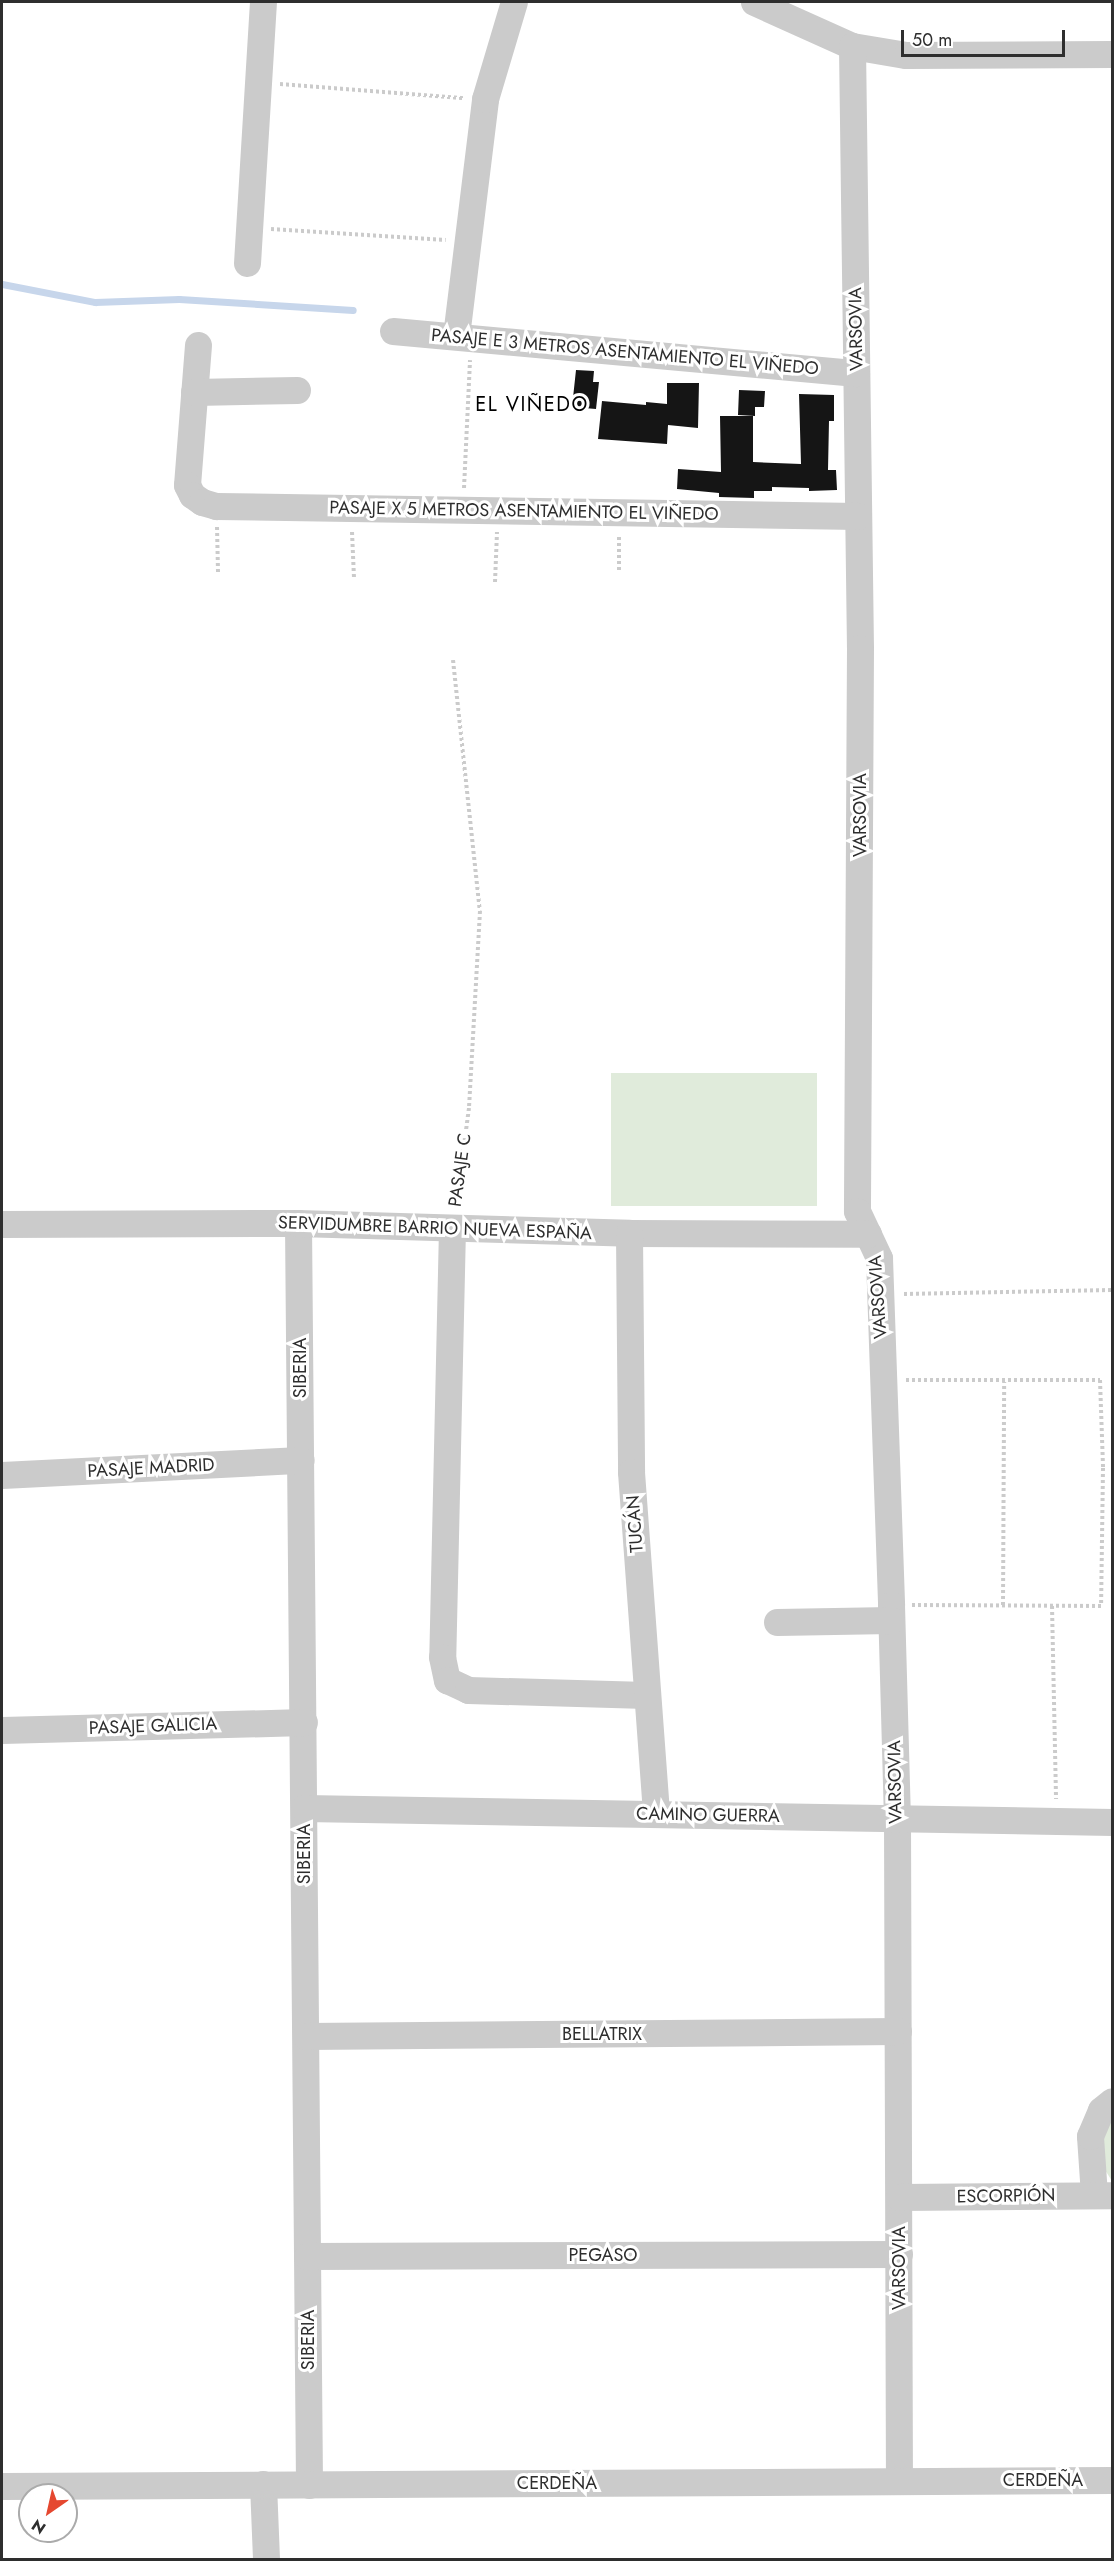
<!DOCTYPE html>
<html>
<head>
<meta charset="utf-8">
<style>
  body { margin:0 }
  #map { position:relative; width:1114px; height:2561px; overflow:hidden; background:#fff; font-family:Jost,sans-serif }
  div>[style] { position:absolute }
  .green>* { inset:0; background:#e0ebdb; transform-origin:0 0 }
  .stream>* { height:7px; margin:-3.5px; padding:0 3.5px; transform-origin:3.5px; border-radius:3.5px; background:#c7d6eb }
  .building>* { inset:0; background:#151515 }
  .path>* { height:4px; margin-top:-2px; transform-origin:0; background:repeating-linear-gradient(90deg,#cbcbcb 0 3px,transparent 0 6px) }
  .minor>* { height:27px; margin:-13.5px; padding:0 13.5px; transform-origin:13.5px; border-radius:13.5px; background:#cbcbcb }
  span { translate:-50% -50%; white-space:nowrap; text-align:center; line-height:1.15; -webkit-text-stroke:6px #fff; paint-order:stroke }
  .street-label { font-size:18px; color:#2e2e2e }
  .neighbourhood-label { font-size:20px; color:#000; letter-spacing:1.5px }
  .frame { position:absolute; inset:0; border:3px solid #2e2e2e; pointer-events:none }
  .north { position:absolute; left:18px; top:2483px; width:60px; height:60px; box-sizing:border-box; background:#fff; border:2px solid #ababab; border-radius:50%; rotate:214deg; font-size:16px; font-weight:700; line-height:24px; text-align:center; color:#2e2e2e }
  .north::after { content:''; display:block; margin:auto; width:21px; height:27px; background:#e54830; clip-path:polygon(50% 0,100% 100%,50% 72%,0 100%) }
  .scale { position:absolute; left:901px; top:30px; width:164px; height:27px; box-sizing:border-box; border:3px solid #2e2e2e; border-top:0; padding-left:8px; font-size:18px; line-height:21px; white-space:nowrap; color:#2e2e2e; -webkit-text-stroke:4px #fff; paint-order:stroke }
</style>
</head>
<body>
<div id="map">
  <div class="green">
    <i style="left:611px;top:1073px;width:206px;height:133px"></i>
    <i style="clip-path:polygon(1112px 2118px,1112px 2181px,1105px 2170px,1100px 2139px)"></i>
  </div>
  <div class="stream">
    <i style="left:2px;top:284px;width:95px;rotate:11deg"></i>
    <i style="left:95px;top:302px;width:84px;rotate:-2deg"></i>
    <i style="left:179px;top:299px;width:174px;rotate:3.6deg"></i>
  </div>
  <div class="building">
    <i style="clip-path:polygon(576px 370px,594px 371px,593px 382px,599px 382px,596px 409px,572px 407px)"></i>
    <i style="clip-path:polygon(667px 383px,699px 383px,698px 428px,668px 425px,667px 444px,598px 439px,602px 401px,646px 405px,646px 402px,667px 404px)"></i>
    <i style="clip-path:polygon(739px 390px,765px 391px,764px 407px,755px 407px,755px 416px,738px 415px)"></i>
    <i style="clip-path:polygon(799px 394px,834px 395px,834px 421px,829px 421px,828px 470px,836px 470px,837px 490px,809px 491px,809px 488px,772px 487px,772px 491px,754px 491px,754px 498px,719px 497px,719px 493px,677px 489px,678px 469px,721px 472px,720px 416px,753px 416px,753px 462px,801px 464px)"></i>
  </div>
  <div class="path">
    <i style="left:280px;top:84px;width:185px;rotate:4.4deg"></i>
    <i style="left:271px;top:229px;width:175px;rotate:3.6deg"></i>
    <i style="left:464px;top:488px;width:128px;rotate:-87.3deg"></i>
    <i style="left:217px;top:527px;width:45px;rotate:88.7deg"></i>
    <i style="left:352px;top:532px;width:46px;rotate:87.5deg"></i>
    <i style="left:619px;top:570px;width:36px;rotate:-90deg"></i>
    <i style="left:495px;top:582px;width:50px;rotate:-87.7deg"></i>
    <i style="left:453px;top:660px;width:252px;rotate:83.9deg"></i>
    <i style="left:480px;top:911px;width:197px;rotate:93.2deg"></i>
    <i style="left:469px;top:1108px;width:97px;rotate:97.7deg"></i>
    <i style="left:904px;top:1294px;width:208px;rotate:-1.1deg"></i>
    <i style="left:906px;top:1380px;width:194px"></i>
    <i style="left:1100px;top:1380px;width:88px;rotate:88deg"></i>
    <i style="left:1103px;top:1468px;width:138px;rotate:90.8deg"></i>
    <i style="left:1101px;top:1606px;width:189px;rotate:-179.7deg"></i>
    <i style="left:1003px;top:1605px;width:223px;rotate:-89.7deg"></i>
    <i style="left:1052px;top:1606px;width:193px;rotate:88.8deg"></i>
  </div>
  <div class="minor">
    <i style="left:754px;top:2px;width:107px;rotate:24.2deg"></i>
    <i style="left:852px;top:46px;width:55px;rotate:9.5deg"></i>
    <i style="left:906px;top:55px;width:206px;rotate:-0.3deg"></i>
    <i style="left:852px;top:46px;width:602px;rotate:89.24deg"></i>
    <i style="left:860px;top:648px;width:563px;rotate:90.31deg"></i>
    <i style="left:857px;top:1211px;width:52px;rotate:64.9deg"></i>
    <i style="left:879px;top:1258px;width:347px;rotate:88deg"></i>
    <i style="left:891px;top:1605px;width:213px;rotate:88.4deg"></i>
    <i style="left:897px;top:1818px;width:662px;rotate:89.83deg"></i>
    <i style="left:247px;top:263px;width:261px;rotate:-86.5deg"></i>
    <i style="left:393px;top:331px;width:465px;rotate:5.2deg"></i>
    <i style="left:456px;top:336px;width:239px;rotate:-83deg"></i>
    <i style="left:485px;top:99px;width:101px;rotate:-73.4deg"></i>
    <i style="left:198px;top:345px;width:140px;rotate:94.5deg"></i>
    <i style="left:187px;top:485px;width:11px;rotate:63deg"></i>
    <i style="left:192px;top:495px;width:12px;rotate:35deg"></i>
    <i style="left:202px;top:502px;width:15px;rotate:16deg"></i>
    <i style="left:216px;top:506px;width:642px;rotate:0.89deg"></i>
    <i style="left:194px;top:392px;width:103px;rotate:-1.1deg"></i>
    <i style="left:298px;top:1223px;width:1262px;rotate:89.5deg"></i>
    <i style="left:2px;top:1224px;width:296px;rotate:-0.2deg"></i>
    <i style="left:298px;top:1223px;width:331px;rotate:1.7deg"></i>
    <i style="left:629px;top:1233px;width:239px;rotate:0.2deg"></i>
    <i style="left:452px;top:1228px;width:429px;rotate:91.3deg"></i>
    <i style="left:442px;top:1657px;width:24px;rotate:78deg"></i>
    <i style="left:447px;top:1680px;width:23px;rotate:25deg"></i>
    <i style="left:468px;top:1690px;width:178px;rotate:1.6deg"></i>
    <i style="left:629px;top:1233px;width:239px;rotate:89.5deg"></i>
    <i style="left:631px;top:1472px;width:343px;rotate:85.8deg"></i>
    <i style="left:2px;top:1475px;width:299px;rotate:-2.9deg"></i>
    <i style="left:777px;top:1622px;width:114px;rotate:-1deg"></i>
    <i style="left:2px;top:1730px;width:302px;rotate:-1.5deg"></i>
    <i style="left:304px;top:1808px;width:808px;rotate:0.99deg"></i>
    <i style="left:306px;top:2036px;width:592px;rotate:-0.48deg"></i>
    <i style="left:1094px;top:2195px;width:59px;rotate:-93.9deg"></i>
    <i style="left:1090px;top:2136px;width:28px;rotate:-67deg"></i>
    <i style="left:1101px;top:2110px;width:14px;rotate:-39deg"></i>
    <i style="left:899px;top:2197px;width:213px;rotate:-0.5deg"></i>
    <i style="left:307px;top:2256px;width:592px;rotate:-0.19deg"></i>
    <i style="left:263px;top:2484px;width:76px;rotate:87.7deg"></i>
    <i style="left:2px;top:2486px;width:1110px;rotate:-0.31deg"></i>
  </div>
  <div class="street-label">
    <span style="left:856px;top:329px;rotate:-91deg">VARSOVIA</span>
    <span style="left:625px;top:352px;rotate:5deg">PASAJE E 3 METROS ASENTAMIENTO EL VIÑEDO</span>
    <span style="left:524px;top:511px;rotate:1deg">PASAJE X 5 METROS ASENTAMIENTO EL VIÑEDO</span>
    <span style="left:860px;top:815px;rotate:-90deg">VARSOVIA</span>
    <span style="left:460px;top:1170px;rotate:-82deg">PASAJE C</span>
    <span style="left:435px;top:1228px;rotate:2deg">SERVIDUMBRE BARRIO NUEVA ESPAÑA</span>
    <span style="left:878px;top:1297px;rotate:-94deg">VARSOVIA</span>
    <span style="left:300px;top:1368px;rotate:-90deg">SIBERIA</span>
    <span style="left:151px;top:1468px;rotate:-3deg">PASAJE MADRID</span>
    <span style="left:635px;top:1524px;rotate:-94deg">TUCÁN</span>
    <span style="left:153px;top:1726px;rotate:-2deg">PASAJE GALICIA</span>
    <span style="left:895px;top:1782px;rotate:-91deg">VARSOVIA</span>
    <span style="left:708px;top:1815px;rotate:1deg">CAMINO GUERRA</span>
    <span style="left:304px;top:1854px;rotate:-90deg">SIBERIA</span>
    <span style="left:602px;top:2034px">BELLATRIX</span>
    <span style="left:1006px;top:2196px;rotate:-1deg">ESCORPIÓN</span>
    <span style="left:603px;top:2255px">PEGASO</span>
    <span style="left:899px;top:2268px;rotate:-90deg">VARSOVIA</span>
    <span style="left:308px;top:2340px;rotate:-90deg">SIBERIA</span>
    <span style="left:1043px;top:2480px">CERDEÑA</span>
    <span style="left:557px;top:2483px">CERDEÑA</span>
  </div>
  <div class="neighbourhood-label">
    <span style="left:532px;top:404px">EL VIÑEDO</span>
  </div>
  <div class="frame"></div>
  <div class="north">N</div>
  <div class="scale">50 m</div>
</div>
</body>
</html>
